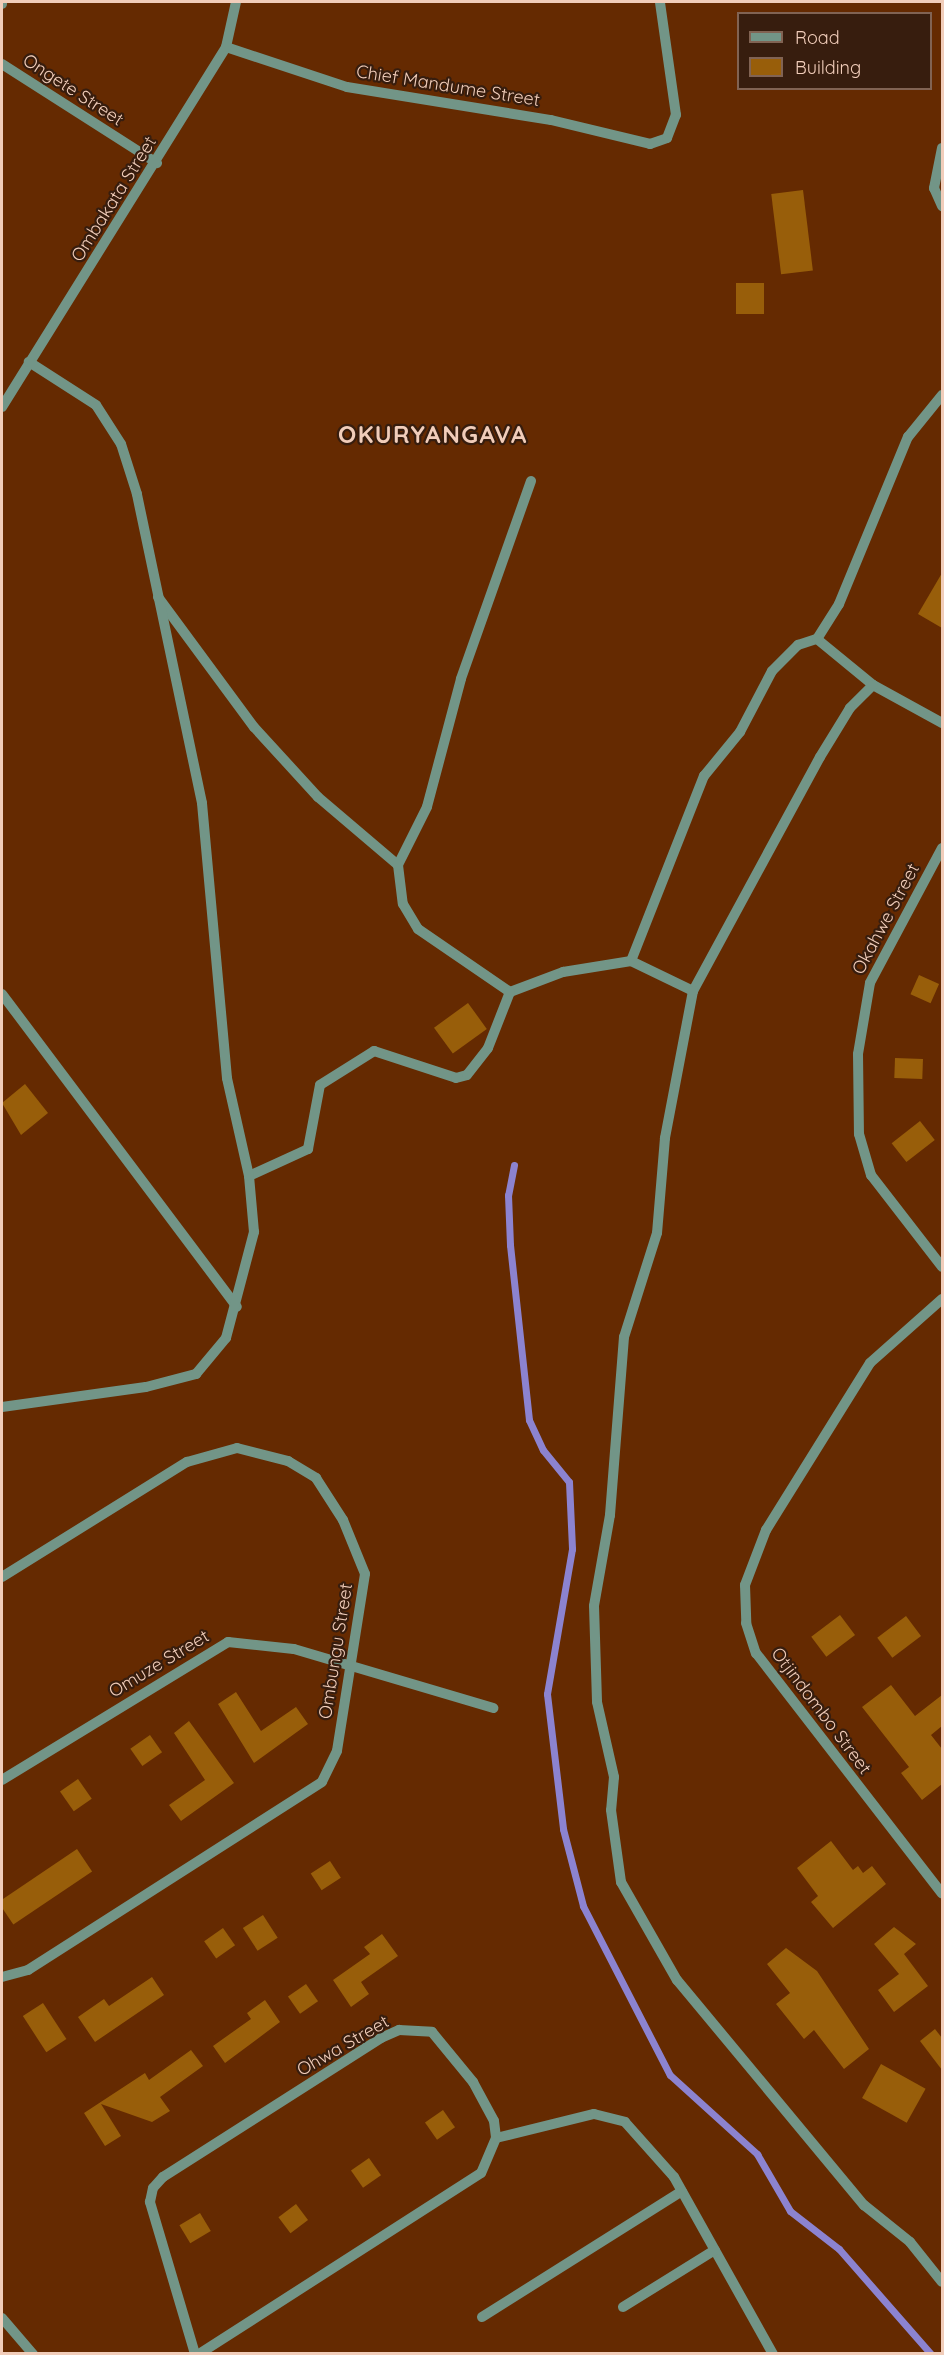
<!DOCTYPE html>
<html>
<head>
<meta charset="utf-8">
<style>
  body { margin:0 }
  #map { position:relative; width:944px; height:2355px; overflow:hidden; background:#652a01; font-family:Quicksand,sans-serif }
  div>[style] { position:absolute }
  .stream>* { height:7px; margin:-3.5px; padding:0 3.5px; transform-origin:3.5px; border-radius:3.5px; background:#8c83d0 }
  .building>* { inset:0; background:#985e0a; transform-origin:0 0 }
  .minor>* { height:10px; margin:-5px; padding:0 5px; transform-origin:5px; border-radius:5px; background:#729587 }
  span { translate:-50% -50%; white-space:nowrap; text-align:center; line-height:1.15; -webkit-text-stroke:4.5px #371d0e; paint-order:stroke }
  .street-label { font-size:18px; color:#f1cdba }
  .district-label { font-size:24px; color:#f1cdba; font-weight:700; letter-spacing:1.5px }
  .frame { position:absolute; inset:0; border:3px solid #f1cdba; pointer-events:none }
  .legend { position:absolute; left:737px; top:12px; width:195px; height:78px; box-sizing:border-box; background:#371d0e; border:2px solid #816353; margin:0; padding:8px 10px; list-style:none; font-size:18px; color:#f1cdba }
  .legend li { display:flex; align-items:center; gap:12px; height:30px }
  .legend b { width:30px; border:2px solid #816353 }
</style>
</head>
<body>
<div id="map">
  <div class="stream">
    <i style="left:514px;top:1165px;width:31px;rotate:101deg"></i>
    <i style="left:508px;top:1195px;width:50px;rotate:87.7deg"></i>
    <i style="left:510px;top:1245px;width:176px;rotate:83.8deg"></i>
    <i style="left:529px;top:1420px;width:33px;rotate:65deg"></i>
    <i style="left:543px;top:1450px;width:41px;rotate:50.9deg"></i>
    <i style="left:569px;top:1482px;width:67px;rotate:87.4deg"></i>
    <i style="left:572px;top:1549px;width:147px;rotate:99.8deg"></i>
    <i style="left:547px;top:1694px;width:136px;rotate:83.2deg"></i>
    <i style="left:563px;top:1829px;width:80px;rotate:75.4deg"></i>
    <i style="left:583px;top:1906px;width:190px;rotate:62.8deg"></i>
    <i style="left:670px;top:2075px;width:118px;rotate:42.2deg"></i>
    <i style="left:757px;top:2154px;width:66px;rotate:59.9deg"></i>
    <i style="left:790px;top:2211px;width:62px;rotate:37.8deg"></i>
    <i style="left:839px;top:2249px;width:140px;rotate:48.8deg"></i>
  </div>
  <div class="building">
    <i style="left:803px;top:190px;width:81px;height:32px;rotate:83deg"></i>
    <i style="left:736px;top:283px;width:28px;height:31px"></i>
    <i style="clip-path:polygon(942px 573px,942px 628px,918px 614px)"></i>
    <i style="left:919px;top:975px;width:22px;height:21px;rotate:24deg"></i>
    <i style="left:468px;top:1003px;width:32px;height:42px;rotate:54deg"></i>
    <i style="left:895px;top:1058px;width:28px;height:20px;rotate:2deg"></i>
    <i style="clip-path:polygon(25px 1084px,48px 1113px,21px 1135px,2px 1103px)"></i>
    <i style="left:920px;top:1121px;width:24px;height:36px;rotate:52deg"></i>
    <i style="left:840px;top:1615px;width:25px;height:36px;rotate:53deg"></i>
    <i style="left:906px;top:1616px;width:25px;height:36px;rotate:53deg"></i>
    <i style="clip-path:polygon(891px 1685px,915px 1716px,942px 1695px,942px 1726px,931px 1735px,942px 1749px,942px 1784px,922px 1800px,901px 1773px,909px 1767px,862px 1707px)"></i>
    <i style="clip-path:polygon(236px 1692px,261px 1731px,296px 1707px,308px 1724px,254px 1763px,218px 1704px)"></i>
    <i style="clip-path:polygon(189px 1721px,234px 1783px,181px 1821px,169px 1805px,205px 1780px,174px 1733px)"></i>
    <i style="left:150px;top:1735px;width:21px;height:24px;rotate:55deg"></i>
    <i style="left:78px;top:1779px;width:24px;height:22px;rotate:55deg"></i>
    <i style="clip-path:polygon(831px 1841px,853px 1870px,858px 1866px,863px 1873px,872px 1866px,886px 1884px,833px 1928px,811px 1902px,818px 1896px,797px 1868px)"></i>
    <i style="left:77px;top:1849px;width:27px;height:95px;rotate:56deg"></i>
    <i style="left:330px;top:1861px;width:20px;height:23px;rotate:57deg"></i>
    <i style="left:263px;top:1915px;width:27px;height:24px;rotate:57deg"></i>
    <i style="clip-path:polygon(894px 1927px,916px 1944px,904px 1954px,928px 1986px,894px 2012px,878px 1990px,899px 1974px,874px 1944px)"></i>
    <i style="left:223px;top:1928px;width:21px;height:23px;rotate:55deg"></i>
    <i style="clip-path:polygon(382px 1934px,398px 1956px,361px 1982px,369px 1994px,351px 2007px,333px 1980px,370px 1954px,364px 1947px)"></i>
    <i style="clip-path:polygon(786px 1948px,817px 1971px,869px 2049px,844px 2069px,814px 2030px,804px 2039px,776px 2004px,790px 1993px,767px 1964px)"></i>
    <i style="clip-path:polygon(152px 1977px,164px 1995px,95px 2042px,78px 2017px,104px 1999px,109px 2006px)"></i>
    <i style="left:306px;top:1984px;width:21px;height:22px;rotate:55deg"></i>
    <i style="clip-path:polygon(265px 2000px,280px 2022px,225px 2063px,213px 2046px,251px 2019px,247px 2013px)"></i>
    <i style="left:43px;top:2003px;width:43px;height:24px;rotate:57deg"></i>
    <i style="clip-path:polygon(935px 2029px,942px 2038px,942px 2070px,920px 2041px)"></i>
    <i style="clip-path:polygon(191px 2050px,203px 2066px,160px 2097px,170px 2111px,152px 2122px,101px 2104px,121px 2136px,105px 2146px,84px 2113px,145px 2073px,149px 2080px)"></i>
    <i style="left:881px;top:2064px;width:51px;height:39px;rotate:29deg"></i>
    <i style="left:443px;top:2110px;width:21px;height:22px;rotate:55deg"></i>
    <i style="left:369px;top:2158px;width:21px;height:22px;rotate:55deg"></i>
    <i style="left:296px;top:2204px;width:20px;height:22px;rotate:53deg"></i>
    <i style="left:200px;top:2213px;width:21px;height:24px;rotate:59deg"></i>
  </div>
  <div class="minor">
    <i style="left:2px;top:4px;width:2px;rotate:-90deg"></i>
    <i style="left:226px;top:47px;width:127px;rotate:18.3deg"></i>
    <i style="left:347px;top:87px;width:207px;rotate:9.2deg"></i>
    <i style="left:551px;top:120px;width:102px;rotate:13.6deg"></i>
    <i style="left:650px;top:144px;width:18px;rotate:-19deg"></i>
    <i style="left:667px;top:138px;width:25px;rotate:-69deg"></i>
    <i style="left:676px;top:115px;width:114px;rotate:-98.1deg"></i>
    <i style="left:2px;top:64px;width:184px;rotate:32.6deg"></i>
    <i style="left:942px;top:148px;width:41px;rotate:101.3deg"></i>
    <i style="left:934px;top:188px;width:20px;rotate:66deg"></i>
    <i style="left:2px;top:407px;width:424px;rotate:-58.1deg"></i>
    <i style="left:226px;top:47px;width:46px;rotate:-77.5deg"></i>
    <i style="left:531px;top:481px;width:210px;rotate:109.5deg"></i>
    <i style="left:461px;top:679px;width:132px;rotate:104.9deg"></i>
    <i style="left:427px;top:807px;width:65px;rotate:116.6deg"></i>
    <i style="left:398px;top:865px;width:39px;rotate:83deg"></i>
    <i style="left:403px;top:904px;width:29px;rotate:59deg"></i>
    <i style="left:418px;top:929px;width:112px;rotate:34.4deg"></i>
    <i style="left:510px;top:992px;width:57px;rotate:-20.7deg"></i>
    <i style="left:563px;top:972px;width:69px;rotate:-9.2deg"></i>
    <i style="left:631px;top:961px;width:69px;rotate:25.8deg"></i>
    <i style="left:158px;top:597px;width:162px;rotate:53.6deg"></i>
    <i style="left:254px;top:727px;width:95px;rotate:47.6deg"></i>
    <i style="left:318px;top:797px;width:105px;rotate:40.4deg"></i>
    <i style="left:817px;top:639px;width:72px;rotate:39.4deg"></i>
    <i style="left:873px;top:685px;width:79px;rotate:28.8deg"></i>
    <i style="left:873px;top:685px;width:33px;rotate:135deg"></i>
    <i style="left:850px;top:708px;width:57px;rotate:121.5deg"></i>
    <i style="left:820px;top:757px;width:266px;rotate:118.5deg"></i>
    <i style="left:693px;top:991px;width:150px;rotate:100.8deg"></i>
    <i style="left:665px;top:1138px;width:95px;rotate:94.8deg"></i>
    <i style="left:657px;top:1233px;width:109px;rotate:107.6deg"></i>
    <i style="left:624px;top:1337px;width:179px;rotate:94.5deg"></i>
    <i style="left:610px;top:1515px;width:92px;rotate:100deg"></i>
    <i style="left:594px;top:1606px;width:96px;rotate:88.2deg"></i>
    <i style="left:597px;top:1702px;width:77px;rotate:77.2deg"></i>
    <i style="left:614px;top:1777px;width:33px;rotate:95deg"></i>
    <i style="left:611px;top:1810px;width:73px;rotate:82.1deg"></i>
    <i style="left:621px;top:1882px;width:113px;rotate:60.3deg"></i>
    <i style="left:677px;top:1980px;width:293px;rotate:50.3deg"></i>
    <i style="left:864px;top:2205px;width:59px;rotate:38.8deg"></i>
    <i style="left:910px;top:2242px;width:51px;rotate:51.3deg"></i>
    <i style="left:942px;top:848px;width:153px;rotate:118.1deg"></i>
    <i style="left:870px;top:983px;width:72px;rotate:99.6deg"></i>
    <i style="left:858px;top:1054px;width:80px;rotate:89.3deg"></i>
    <i style="left:859px;top:1134px;width:43px;rotate:73.7deg"></i>
    <i style="left:871px;top:1175px;width:116px;rotate:52.3deg"></i>
    <i style="left:631px;top:961px;width:199px;rotate:-68.5deg"></i>
    <i style="left:704px;top:776px;width:57px;rotate:-50.7deg"></i>
    <i style="left:740px;top:732px;width:69px;rotate:-62.3deg"></i>
    <i style="left:772px;top:671px;width:37px;rotate:-45deg"></i>
    <i style="left:798px;top:645px;width:20px;rotate:-18deg"></i>
    <i style="left:817px;top:639px;width:41px;rotate:-57.8deg"></i>
    <i style="left:839px;top:604px;width:181px;rotate:-67.6deg"></i>
    <i style="left:908px;top:437px;width:54px;rotate:-51deg"></i>
    <i style="left:2px;top:994px;width:391px;rotate:53.1deg"></i>
    <i style="left:249px;top:1176px;width:65px;rotate:-24.6deg"></i>
    <i style="left:308px;top:1149px;width:65px;rotate:-79.4deg"></i>
    <i style="left:320px;top:1085px;width:64px;rotate:-32.2deg"></i>
    <i style="left:374px;top:1051px;width:86px;rotate:18.2deg"></i>
    <i style="left:456px;top:1078px;width:11px;rotate:-15deg"></i>
    <i style="left:467px;top:1075px;width:34px;rotate:-52deg"></i>
    <i style="left:488px;top:1048px;width:60px;rotate:-68.6deg"></i>
    <i style="left:942px;top:1299px;width:96px;rotate:138.4deg"></i>
    <i style="left:870px;top:1363px;width:197px;rotate:121.9deg"></i>
    <i style="left:766px;top:1530px;width:59px;rotate:110.9deg"></i>
    <i style="left:745px;top:1585px;width:38px;rotate:88deg"></i>
    <i style="left:746px;top:1623px;width:32px;rotate:72deg"></i>
    <i style="left:756px;top:1653px;width:304px;rotate:52.3deg"></i>
    <i style="left:2px;top:1407px;width:145px;rotate:-7.9deg"></i>
    <i style="left:146px;top:1387px;width:52px;rotate:-14.6deg"></i>
    <i style="left:196px;top:1374px;width:47px;rotate:-50.2deg"></i>
    <i style="left:226px;top:1338px;width:110px;rotate:-75.2deg"></i>
    <i style="left:254px;top:1232px;width:56px;rotate:-95.1deg"></i>
    <i style="left:249px;top:1176px;width:100px;rotate:-102.7deg"></i>
    <i style="left:227px;top:1078px;width:276px;rotate:-95.2deg"></i>
    <i style="left:202px;top:803px;width:316px;rotate:-101.9deg"></i>
    <i style="left:137px;top:494px;width:52px;rotate:-107.7deg"></i>
    <i style="left:121px;top:444px;width:46px;rotate:-122.7deg"></i>
    <i style="left:96px;top:405px;width:80px;rotate:-147.3deg"></i>
    <i style="left:2px;top:1577px;width:218px;rotate:-31.9deg"></i>
    <i style="left:187px;top:1462px;width:52px;rotate:-15.6deg"></i>
    <i style="left:237px;top:1448px;width:53px;rotate:14.3deg"></i>
    <i style="left:288px;top:1461px;width:33px;rotate:31deg"></i>
    <i style="left:316px;top:1478px;width:50px;rotate:57.3deg"></i>
    <i style="left:343px;top:1520px;width:58px;rotate:67.8deg"></i>
    <i style="left:365px;top:1574px;width:179px;rotate:99deg"></i>
    <i style="left:337px;top:1751px;width:34px;rotate:116deg"></i>
    <i style="left:322px;top:1782px;width:349px;rotate:147.4deg"></i>
    <i style="left:28px;top:1970px;width:27px;rotate:165deg"></i>
    <i style="left:2px;top:1780px;width:265px;rotate:-31.4deg"></i>
    <i style="left:228px;top:1642px;width:66px;rotate:6.1deg"></i>
    <i style="left:294px;top:1649px;width:208px;rotate:16.5deg"></i>
    <i style="left:496px;top:2138px;width:101px;rotate:-13.8deg"></i>
    <i style="left:594px;top:2114px;width:32px;rotate:14deg"></i>
    <i style="left:625px;top:2122px;width:74px;rotate:48.3deg"></i>
    <i style="left:674px;top:2177px;width:203px;rotate:60.8deg"></i>
    <i style="left:623px;top:2307px;width:108px;rotate:-31.8deg"></i>
    <i style="left:482px;top:2317px;width:236px;rotate:-32.2deg"></i>
    <i style="left:2px;top:2318px;width:48px;rotate:49.3deg"></i>
    <i style="left:195px;top:2354px;width:159px;rotate:-106.5deg"></i>
    <i style="left:150px;top:2202px;width:14px;rotate:-78deg"></i>
    <i style="left:153px;top:2188px;width:15px;rotate:-48deg"></i>
    <i style="left:163px;top:2177px;width:259px;rotate:-32.5deg"></i>
    <i style="left:381px;top:2038px;width:20px;rotate:-24deg"></i>
    <i style="left:399px;top:2030px;width:33px;rotate:3deg"></i>
    <i style="left:432px;top:2032px;width:65px;rotate:50.6deg"></i>
    <i style="left:473px;top:2082px;width:44px;rotate:61.7deg"></i>
    <i style="left:494px;top:2121px;width:17px;rotate:83deg"></i>
    <i style="left:496px;top:2138px;width:38px;rotate:113deg"></i>
    <i style="left:481px;top:2173px;width:335px;rotate:147.3deg"></i>
  </div>
  <div class="street-label">
    <span style="left:448px;top:86px;rotate:9deg">Chief Mandume Street</span>
    <span style="left:73px;top:90px;rotate:33deg">Ongete Street</span>
    <span style="left:114px;top:199px;rotate:-58deg">Ombakata Street</span>
    <span style="left:886px;top:919px;rotate:-62deg">Okahwe Street</span>
    <span style="left:336px;top:1651px;rotate:-81deg">Ombungu Street</span>
    <span style="left:159px;top:1664px;rotate:-31deg">Omuze Street</span>
    <span style="left:821px;top:1711px;rotate:53deg">Otjindombo Street</span>
    <span style="left:343px;top:2046px;rotate:-30deg">Ohwa Street</span>
  </div>
  <div class="district-label">
    <span style="left:433px;top:435px">OKURYANGAVA</span>
  </div>
  <div class="frame"></div>
  <ul class="legend">
  <li><b style="height:8px;background:#729587"></b>Road</li>
  <li><b style="height:16px;background:#985e0a"></b>Building</li>
  </ul>
</div>
</body>
</html>
